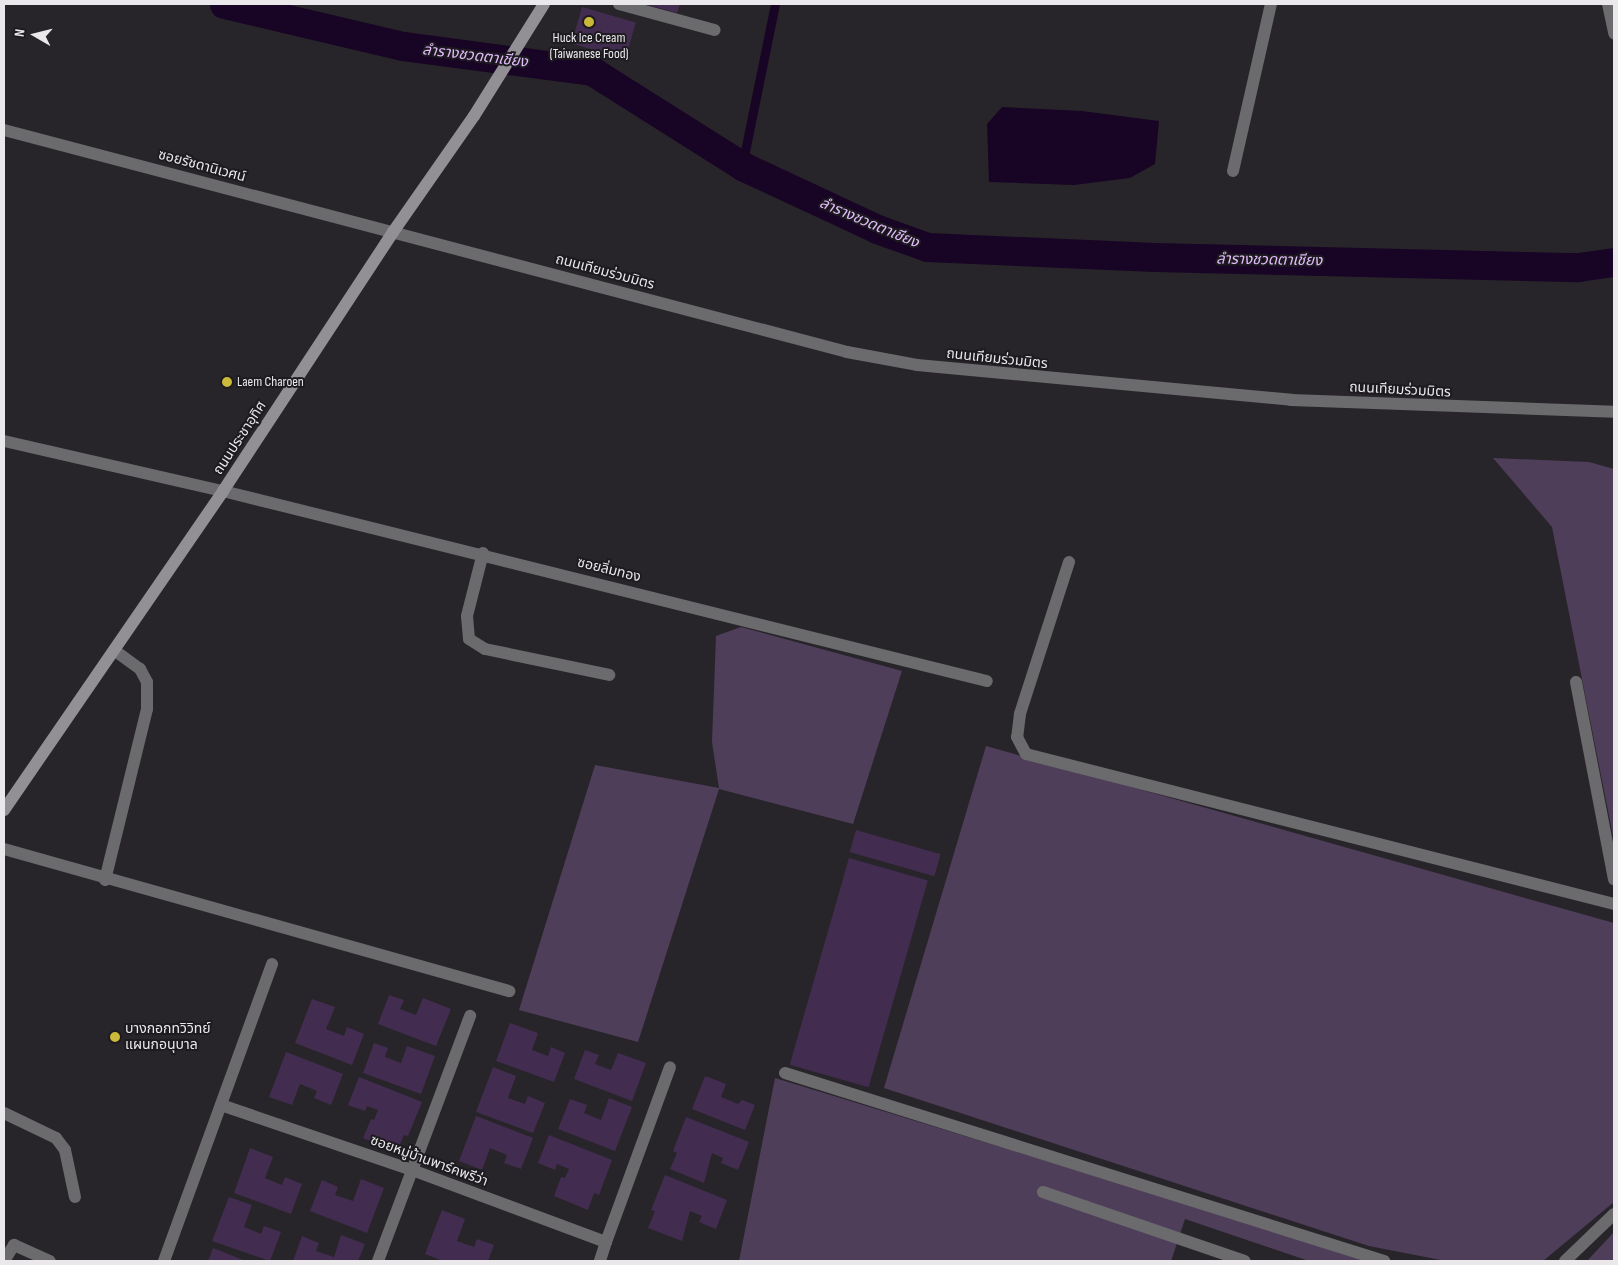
<!DOCTYPE html>
<html>
<head>
<meta charset="utf-8">
<style>
  body { margin:0 }
  #map { position:relative; width:1618px; height:1265px; overflow:hidden; background:#28252a; font-family:"Sofia Sans Condensed","Noto Sans Thai",sans-serif }
  div>[style] { position:absolute }
  .green>* { inset:0; background:#4f3e5a }
  .water>* { inset:0; background:#180424 }
  .stream>* { height:9px; margin:-4.5px; padding:0 4.5px; transform-origin:4.5px; border-radius:4.5px; background:#180424 }
  .canal>* { height:29px; margin:-14.5px; padding:0 14.5px; transform-origin:14.5px; border-radius:14.5px; background:#180424 }
  .building>* { inset:0; background:#422c50; transform-origin:0 0 }
  .service>* { height:12px; margin:-6px; padding:0 6px; transform-origin:6px; border-radius:6px; background:#6b6a6d }
  .minor>* { height:12px; margin:-6px; padding:0 6px; transform-origin:6px; border-radius:6px; background:#6b6a6d }
  .tertiary>* { height:12px; margin:-6px; padding:0 6px; transform-origin:6px; border-radius:6px; background:#6b6a6d }
  .secondary>* { height:12px; margin:-6px; padding:0 6px; transform-origin:6px; border-radius:6px; background:#939095 }
  .dots>* { width:14px; height:14px; translate:-50% -50%; box-sizing:border-box; border:2px solid #1e1b20; border-radius:50% }
  span { translate:-50% -50%; white-space:nowrap; text-align:center; line-height:1.15; -webkit-text-stroke:4px #1e1b20; paint-order:stroke }
  .poi-label { font-size:14px; color:#eae8eb }
  .left { translate:0 -50%; text-align:left }
  .street-label { font-size:14px; color:#eae8eb }
  .water-label { font-size:15px; color:#e3bcfe; font-style:italic }
  .frame { position:absolute; inset:0; border:5px solid #eae8eb; pointer-events:none }
  .north { position:absolute; left:10px; top:10px; width:50px; height:50px; -webkit-text-stroke:4px #1e1b20; paint-order:stroke; rotate:278deg; font-size:14px; font-weight:700; line-height:20px; text-align:center; color:#eae8eb }
  .north::after { content:''; display:block; margin:auto; width:18px; height:22px; background:#eae8eb; clip-path:polygon(50% 0,100% 100%,50% 72%,0 100%) }
</style>
</head>
<body>
<div id="map">
  <div class="green">
    <i style="clip-path:polygon(1493px 458px,1589px 462px,1614px 469px,1614px 841px,1552px 527px)"></i>
    <i style="clip-path:polygon(741px 627px,902px 671px,853px 824px,719px 789px,638px 1042px,519px 1010px,595px 765px,719px 788px,712px 742px,716px 636px)"></i>
    <i style="clip-path:polygon(986px 746px,1614px 923px,1614px 1202px,1543px 1261px,1446px 1261px,1369px 1246px,884px 1088px)"></i>
    <i style="clip-path:polygon(775px 1078px,1374px 1261px,1309px 1261px,1185px 1219px,1171px 1261px,739px 1261px)"></i>
    <i style="clip-path:polygon(1614px 1232px,1614px 1261px,1587px 1261px)"></i>
  </div>
  <div class="water">
    <i style="clip-path:polygon(1002px 107px,1082px 111px,1159px 121px,1155px 164px,1130px 178px,1074px 185px,989px 182px,987px 124px)"></i>
  </div>
  <div class="stream">
    <i style="left:742px;top:166px;width:165px;rotate:-78.5deg"></i>
  </div>
  <div class="canal">
    <i style="left:224px;top:4px;width:184px;rotate:13.2deg"></i>
    <i style="left:403px;top:46px;width:191px;rotate:7.5deg"></i>
    <i style="left:592px;top:71px;width:178px;rotate:32.3deg"></i>
    <i style="left:742px;top:166px;width:149px;rotate:25deg"></i>
    <i style="left:877px;top:229px;width:53px;rotate:19.8deg"></i>
    <i style="left:927px;top:247px;width:228px;rotate:2.5deg"></i>
    <i style="left:1155px;top:257px;width:423px;rotate:1.4deg"></i>
    <i style="left:1578px;top:267px;width:36px;rotate:-8deg"></i>
  </div>
  <div class="building">
    <i style="clip-path:polygon(645px 4px,680px 4px,677px 13px)"></i>
    <i style="left:582px;top:7px;width:56px;height:38px;rotate:16deg"></i>
    <i style="left:856px;top:830px;width:88px;height:23px;rotate:16deg"></i>
    <i style="left:849px;top:858px;width:82px;height:215px;rotate:16deg"></i>
    <i style="clip-path:polygon(389px 995px,404px 1000px,400px 1009px,416px 1015px,423px 998px,451px 1009px,436px 1046px,378px 1024px)"></i>
    <i style="clip-path:polygon(312px 999px,335px 1007px,326px 1029px,344px 1036px,347px 1027px,364px 1034px,352px 1065px,295px 1043px)"></i>
    <i style="clip-path:polygon(510px 1023px,538px 1033px,532px 1050px,548px 1056px,551px 1047px,565px 1053px,554px 1082px,496px 1061px)"></i>
    <i style="clip-path:polygon(374px 1043px,388px 1048px,385px 1057px,401px 1063px,407px 1046px,435px 1056px,421px 1094px,363px 1073px)"></i>
    <i style="clip-path:polygon(585px 1050px,599px 1055px,595px 1064px,611px 1070px,618px 1053px,646px 1063px,632px 1101px,574px 1079px)"></i>
    <i style="clip-path:polygon(286px 1052px,343px 1074px,331px 1105px,314px 1098px,317px 1091px,300px 1084px,292px 1105px,269px 1097px)"></i>
    <i style="clip-path:polygon(493px 1067px,516px 1076px,508px 1098px,525px 1104px,528px 1096px,545px 1103px,533px 1133px,476px 1112px)"></i>
    <i style="clip-path:polygon(705px 1076px,726px 1084px,721px 1097px,738px 1104px,742px 1100px,755px 1105px,745px 1130px,692px 1109px)"></i>
    <i style="clip-path:polygon(359px 1077px,422px 1102px,408px 1136px,404px 1135px,397px 1151px,363px 1138px,371px 1119px,374px 1120px,378px 1110px,367px 1106px,365px 1111px,348px 1105px)"></i>
    <i style="clip-path:polygon(609px 1098px,632px 1107px,615px 1151px,558px 1129px,570px 1099px,587px 1105px,584px 1113px,601px 1120px)"></i>
    <i style="clip-path:polygon(476px 1116px,533px 1138px,521px 1169px,504px 1163px,507px 1155px,490px 1148px,482px 1170px,459px 1161px)"></i>
    <i style="clip-path:polygon(686px 1117px,749px 1142px,738px 1170px,721px 1163px,723px 1158px,712px 1153px,704px 1183px,670px 1169px,677px 1153px,673px 1151px)"></i>
    <i style="clip-path:polygon(549px 1135px,612px 1160px,599px 1195px,594px 1193px,588px 1210px,554px 1196px,561px 1177px,565px 1178px,569px 1169px,557px 1164px,555px 1170px,538px 1163px)"></i>
    <i style="clip-path:polygon(250px 1148px,273px 1157px,265px 1178px,282px 1185px,285px 1177px,302px 1184px,291px 1214px,234px 1193px)"></i>
    <i style="clip-path:polygon(665px 1175px,727px 1200px,716px 1229px,699px 1222px,702px 1216px,690px 1211px,682px 1241px,648px 1228px,655px 1211px,651px 1210px)"></i>
    <i style="clip-path:polygon(361px 1179px,384px 1188px,367px 1233px,310px 1211px,322px 1180px,338px 1187px,335px 1195px,353px 1201px)"></i>
    <i style="clip-path:polygon(229px 1197px,252px 1205px,244px 1227px,261px 1234px,264px 1226px,281px 1232px,270px 1261px,212px 1241px)"></i>
    <i style="clip-path:polygon(442px 1210px,465px 1219px,457px 1241px,474px 1247px,477px 1239px,494px 1245px,488px 1261px,443px 1261px,425px 1254px)"></i>
    <i style="clip-path:polygon(341px 1235px,365px 1244px,358px 1261px,293px 1261px,302px 1236px,319px 1243px,316px 1251px,334px 1257px)"></i>
    <i style="clip-path:polygon(213px 1248px,246px 1261px,208px 1261px)"></i>
  </div>
  <div class="service">
    <i style="left:619px;top:4px;width:99px;rotate:15.2deg"></i>
    <i style="left:1233px;top:171px;width:171px;rotate:-77.2deg"></i>
    <i style="left:4px;top:441px;width:225px;rotate:12.9deg"></i>
    <i style="left:483px;top:553px;width:65px;rotate:104.3deg"></i>
    <i style="left:467px;top:616px;width:23px;rotate:85deg"></i>
    <i style="left:469px;top:639px;width:19px;rotate:32deg"></i>
    <i style="left:485px;top:649px;width:127px;rotate:11.8deg"></i>
    <i style="left:1069px;top:562px;width:160px;rotate:107.9deg"></i>
    <i style="left:1020px;top:714px;width:23px;rotate:97deg"></i>
    <i style="left:1017px;top:737px;width:19px;rotate:62deg"></i>
    <i style="left:1026px;top:754px;width:607px;rotate:14.31deg"></i>
    <i style="left:1576px;top:682px;width:201px;rotate:79.1deg"></i>
    <i style="left:4px;top:849px;width:525px;rotate:15.71deg"></i>
    <i style="left:105px;top:880px;width:176px;rotate:-76.2deg"></i>
    <i style="left:147px;top:709px;width:27px;rotate:-90deg"></i>
    <i style="left:147px;top:682px;width:15px;rotate:-118deg"></i>
    <i style="left:140px;top:669px;width:32px;rotate:-144deg"></i>
    <i style="left:785px;top:1073px;width:628px;rotate:17.42deg"></i>
    <i style="left:4px;top:1113px;width:58px;rotate:25.7deg"></i>
    <i style="left:56px;top:1138px;width:15px;rotate:53deg"></i>
    <i style="left:65px;top:1150px;width:48px;rotate:78deg"></i>
    <i style="left:1043px;top:1192px;width:213px;rotate:18.9deg"></i>
    <i style="left:14px;top:1245px;width:39px;rotate:24deg"></i>
    <i style="left:1565px;top:1261px;width:68px;rotate:-43.8deg"></i>
  </div>
  <div class="minor">
    <i style="left:223px;top:491px;width:787px;rotate:13.97deg"></i>
    <i style="left:221px;top:1105px;width:202px;rotate:18.8deg"></i>
    <i style="left:412px;top:1170px;width:207px;rotate:20.4deg"></i>
    <i style="left:606px;top:1242px;width:20px;rotate:108deg"></i>
    <i style="left:606px;top:1242px;width:186px;rotate:-69.9deg"></i>
    <i style="left:4px;top:1261px;width:19px;rotate:-58deg"></i>
    <i style="left:164px;top:1261px;width:316px;rotate:-70deg"></i>
    <i style="left:378px;top:1261px;width:262px;rotate:-69.4deg"></i>
  </div>
  <div class="tertiary">
    <i style="left:1608px;top:4px;width:30px;rotate:78deg"></i>
    <i style="left:4px;top:130px;width:872px;rotate:14.75deg"></i>
    <i style="left:847px;top:352px;width:71px;rotate:10.5deg"></i>
    <i style="left:917px;top:365px;width:376px;rotate:5.3deg"></i>
    <i style="left:1291px;top:400px;width:323px;rotate:2.1deg"></i>
  </div>
  <div class="secondary">
    <i style="left:4px;top:810px;width:387px;rotate:-55.5deg"></i>
    <i style="left:223px;top:491px;width:310px;rotate:-56.7deg"></i>
    <i style="left:393px;top:232px;width:141px;rotate:-55.1deg"></i>
    <i style="left:474px;top:116px;width:132px;rotate:-58deg"></i>
  </div>
  <div class="dots">
    <i style="left:589px;top:22px;background:#cbba39"></i>
    <i style="left:227px;top:382px;background:#cbba39"></i>
    <i style="left:115px;top:1037px;background:#cbba39"></i>
  </div>
  <div class="poi-label">
    <span style="left:589px;top:46px">Huck Ice Cream<br>(Taiwanese Food)</span>
    <span class="left" style="left:237px;top:382px">Laem Charoen</span>
    <span class="left" style="left:125px;top:1037px">บางกอกทวิวิทย์<br>แผนกอนุบาล</span>
  </div>
  <div class="street-label">
    <span style="left:202px;top:166px;rotate:15deg">ซอยรัชดานิเวศน์</span>
    <span style="left:605px;top:272px;rotate:15deg">ถนนเทียมร่วมมิตร</span>
    <span style="left:997px;top:359px;rotate:6deg">ถนนเทียมร่วมมิตร</span>
    <span style="left:1400px;top:390px;rotate:3deg">ถนนเทียมร่วมมิตร</span>
    <span style="left:240px;top:438px;rotate:-57deg">ถนนประชาอุทิศ</span>
    <span style="left:609px;top:570px;rotate:14deg">ซอยลิ่มทอง</span>
    <span style="left:429px;top:1161px;rotate:20deg">ซอยหมู่บ้านพาร์คพรีว่า</span>
  </div>
  <div class="water-label">
    <span style="left:475px;top:56px;rotate:7deg">ลำรางชวดตาเชียง</span>
    <span style="left:869px;top:223px;rotate:23deg">ลำรางชวดตาเชียง</span>
    <span style="left:1269px;top:260px;rotate:1deg">ลำรางชวดตาเชียง</span>
  </div>
  <div class="frame"></div>
  <div class="north">N</div>
</div>
</body>
</html>
